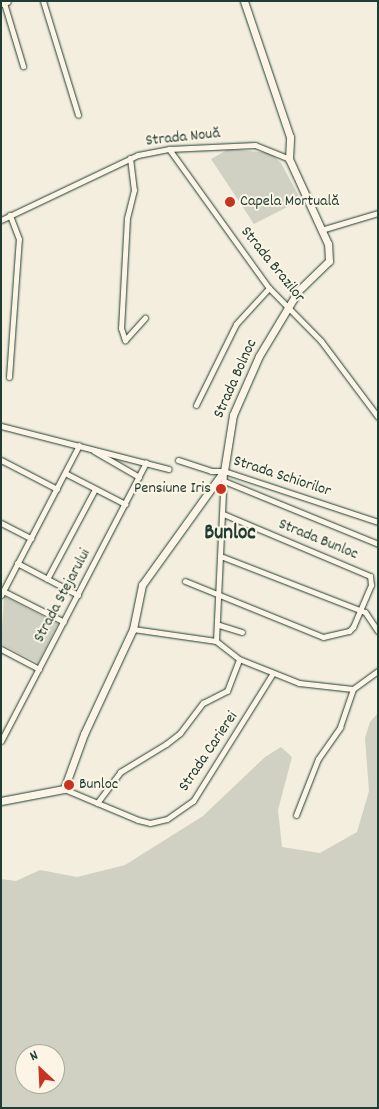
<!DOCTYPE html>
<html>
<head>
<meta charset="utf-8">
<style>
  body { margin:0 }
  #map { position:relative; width:379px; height:1109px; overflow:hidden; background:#f3eede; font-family:Dekko,sans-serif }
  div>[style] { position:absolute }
  .green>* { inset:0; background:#d0d1c2 }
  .roads { filter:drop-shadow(0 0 1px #1f3d34) drop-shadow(0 0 1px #1f3d34) }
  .street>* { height:5px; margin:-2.5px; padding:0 2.5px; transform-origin:2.5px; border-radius:2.5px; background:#fcf5e5 }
  .secondary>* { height:7px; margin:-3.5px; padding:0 3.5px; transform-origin:3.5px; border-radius:3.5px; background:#fcf5e5 }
  .dots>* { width:14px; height:14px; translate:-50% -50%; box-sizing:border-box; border:2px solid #fcf5e5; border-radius:50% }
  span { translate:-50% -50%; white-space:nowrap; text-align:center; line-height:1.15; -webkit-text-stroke:4px #fcf5e5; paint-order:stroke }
  .street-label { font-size:16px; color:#1f3d34 }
  .poi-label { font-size:16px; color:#1f3d34 }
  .left { translate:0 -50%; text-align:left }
  .right { translate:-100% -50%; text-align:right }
  .district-label { font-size:21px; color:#1f3d34; font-weight:700 }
  .frame { position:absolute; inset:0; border:2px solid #1f3d34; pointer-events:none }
  .north { position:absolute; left:15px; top:1044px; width:50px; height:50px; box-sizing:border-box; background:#fcf5e5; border:1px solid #a4ab9e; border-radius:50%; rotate:335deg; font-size:14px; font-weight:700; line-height:20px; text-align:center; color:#1f3d34 }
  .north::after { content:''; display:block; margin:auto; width:18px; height:22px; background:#c8321e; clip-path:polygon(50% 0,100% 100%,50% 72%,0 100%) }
</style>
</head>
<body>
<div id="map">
  <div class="green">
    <i style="clip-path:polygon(229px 149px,270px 153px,281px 163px,301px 200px,254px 224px,211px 159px)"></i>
    <i style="clip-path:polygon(4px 596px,58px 624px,38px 663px,1px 644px)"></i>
    <i style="clip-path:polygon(evenodd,378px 713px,378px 1108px,1px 1108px,1px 879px,16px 881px,40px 870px,77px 877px,125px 865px,203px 816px,265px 757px,281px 747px,292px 757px,278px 810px,282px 847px,320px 853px,357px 832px,369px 791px,365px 738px,370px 722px,378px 713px,25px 1054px,55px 1054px,55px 1084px,25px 1084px,25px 1054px)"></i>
  </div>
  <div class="roads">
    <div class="street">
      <i style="left:43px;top:1px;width:119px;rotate:72.9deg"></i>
      <i style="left:4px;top:3px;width:66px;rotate:73.2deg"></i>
      <i style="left:169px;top:149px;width:171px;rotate:54.3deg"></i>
      <i style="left:269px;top:288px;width:74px;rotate:45.5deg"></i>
      <i style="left:321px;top:341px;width:95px;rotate:53.1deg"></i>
      <i style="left:130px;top:158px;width:32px;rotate:83deg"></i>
      <i style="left:134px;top:190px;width:29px;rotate:104deg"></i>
      <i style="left:127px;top:218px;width:110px;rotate:93.1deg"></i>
      <i style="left:121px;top:328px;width:13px;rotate:72deg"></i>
      <i style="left:125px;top:340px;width:30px;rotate:-48deg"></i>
      <i style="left:1px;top:220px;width:152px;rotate:-25.4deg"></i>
      <i style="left:138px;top:155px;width:32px;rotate:-11deg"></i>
      <i style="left:169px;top:149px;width:86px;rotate:-2.7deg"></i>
      <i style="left:255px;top:145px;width:37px;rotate:22deg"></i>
      <i style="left:321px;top:230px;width:59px;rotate:-16.6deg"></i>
      <i style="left:9px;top:377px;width:138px;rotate:-85.9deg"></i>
      <i style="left:19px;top:239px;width:26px;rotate:-111deg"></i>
      <i style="left:196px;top:405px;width:90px;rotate:-63.7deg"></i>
      <i style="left:236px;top:324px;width:49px;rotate:-47.5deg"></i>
      <i style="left:1px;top:426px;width:173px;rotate:14.4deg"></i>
      <i style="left:94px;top:451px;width:52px;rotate:30deg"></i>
      <i style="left:1px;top:460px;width:63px;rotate:27.4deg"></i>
      <i style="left:178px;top:460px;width:35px;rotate:18deg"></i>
      <i style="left:211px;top:471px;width:13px"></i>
      <i style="left:224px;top:471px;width:162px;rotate:18.3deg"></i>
      <i style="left:65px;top:473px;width:68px;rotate:27.3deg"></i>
      <i style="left:224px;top:481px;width:166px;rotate:22.2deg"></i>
      <i style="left:1px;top:523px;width:34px;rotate:27deg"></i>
      <i style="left:223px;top:557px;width:152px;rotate:21.2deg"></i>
      <i style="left:365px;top:612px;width:23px;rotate:56deg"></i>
      <i style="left:17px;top:563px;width:69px;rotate:27.7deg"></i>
      <i style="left:47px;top:579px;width:102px;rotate:-61.9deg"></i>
      <i style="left:185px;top:581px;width:149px;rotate:22.1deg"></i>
      <i style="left:323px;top:637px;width:27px;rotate:-13deg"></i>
      <i style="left:349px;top:631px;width:6px;rotate:-45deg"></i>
      <i style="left:353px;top:627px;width:46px;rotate:-66.8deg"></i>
      <i style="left:371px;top:585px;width:9px;rotate:-96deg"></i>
      <i style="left:370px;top:576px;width:160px;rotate:-157.1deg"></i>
      <i style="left:3px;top:591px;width:68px;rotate:26.9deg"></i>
      <i style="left:1px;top:595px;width:169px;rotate:-62.5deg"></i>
      <i style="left:219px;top:625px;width:24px;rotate:17deg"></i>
      <i style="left:133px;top:629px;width:84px;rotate:8.2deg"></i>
      <i style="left:216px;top:641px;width:29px;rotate:38deg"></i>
      <i style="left:239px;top:659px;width:65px;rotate:21.8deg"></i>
      <i style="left:299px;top:683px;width:54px;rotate:6.3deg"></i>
      <i style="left:353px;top:689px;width:31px;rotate:-36deg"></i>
      <i style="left:216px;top:641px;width:169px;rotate:-87.3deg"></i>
      <i style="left:1px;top:649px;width:43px;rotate:27.8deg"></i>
      <i style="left:1px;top:741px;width:314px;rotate:-62.5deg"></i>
      <i style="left:64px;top:789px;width:80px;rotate:22.7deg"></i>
      <i style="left:138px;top:820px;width:12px;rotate:14deg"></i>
      <i style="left:150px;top:823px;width:17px;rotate:-13deg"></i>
      <i style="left:167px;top:819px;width:32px;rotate:-35deg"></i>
      <i style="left:193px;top:801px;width:151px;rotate:-58deg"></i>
      <i style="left:97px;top:803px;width:39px;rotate:-53deg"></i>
      <i style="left:120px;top:772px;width:54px;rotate:-31.3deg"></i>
      <i style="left:166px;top:744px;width:18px;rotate:-38deg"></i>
      <i style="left:180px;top:733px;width:38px;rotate:-53deg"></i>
      <i style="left:203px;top:703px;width:27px;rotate:-27deg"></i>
      <i style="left:227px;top:691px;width:34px;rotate:-69deg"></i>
      <i style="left:296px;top:815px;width:60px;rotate:-68.6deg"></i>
      <i style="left:318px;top:759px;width:39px;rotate:-55deg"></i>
      <i style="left:340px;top:727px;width:40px;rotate:-71.1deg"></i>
    </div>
    <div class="secondary">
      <i style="left:1px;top:3px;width:6px;rotate:-18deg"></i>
      <i style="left:1px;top:801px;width:64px;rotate:-10.8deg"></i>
      <i style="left:64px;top:789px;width:59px;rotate:-70deg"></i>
      <i style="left:84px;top:734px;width:116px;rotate:-65deg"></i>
      <i style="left:133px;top:629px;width:45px;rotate:-78.4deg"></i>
      <i style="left:142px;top:585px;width:140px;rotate:-54.3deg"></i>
      <i style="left:224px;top:471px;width:57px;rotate:-80.9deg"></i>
      <i style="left:233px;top:415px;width:64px;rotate:-66.2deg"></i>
      <i style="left:259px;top:356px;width:76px;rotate:-59deg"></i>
      <i style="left:298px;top:291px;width:43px;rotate:-44.1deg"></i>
      <i style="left:329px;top:261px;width:17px;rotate:-93deg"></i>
      <i style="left:328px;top:244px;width:94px;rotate:-114.6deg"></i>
      <i style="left:289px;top:159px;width:22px;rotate:-87deg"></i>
      <i style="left:290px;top:137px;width:144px;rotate:-108.7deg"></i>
    </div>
  </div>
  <div class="dots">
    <i style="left:230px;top:202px;background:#c8321e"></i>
    <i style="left:221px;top:489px;background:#c8321e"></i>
    <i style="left:69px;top:785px;background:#c8321e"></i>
  </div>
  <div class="street-label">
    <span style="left:183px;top:138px;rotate:-6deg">Strada Nouă</span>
    <span style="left:272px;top:265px;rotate:51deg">Strada Brazilor</span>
    <span style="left:236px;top:379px;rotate:-66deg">Strada Bolnoc</span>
    <span style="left:282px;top:477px;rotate:18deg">Strada Schiorilor</span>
    <span style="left:318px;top:540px;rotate:22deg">Strada Bunloc</span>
    <span style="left:63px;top:596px;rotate:-62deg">Strada Stejarului</span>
    <span style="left:209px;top:752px;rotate:-56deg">Strada Carierei</span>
  </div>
  <div class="poi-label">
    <span class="left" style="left:240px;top:202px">Capela Mortuală</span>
    <span class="right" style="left:211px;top:489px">Pensiune Iris</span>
    <span class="left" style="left:79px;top:785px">Bunloc</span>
  </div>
  <div class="district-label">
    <span style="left:230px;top:534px">Bunloc</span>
  </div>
  <div class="frame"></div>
  <div class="north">N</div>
</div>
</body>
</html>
